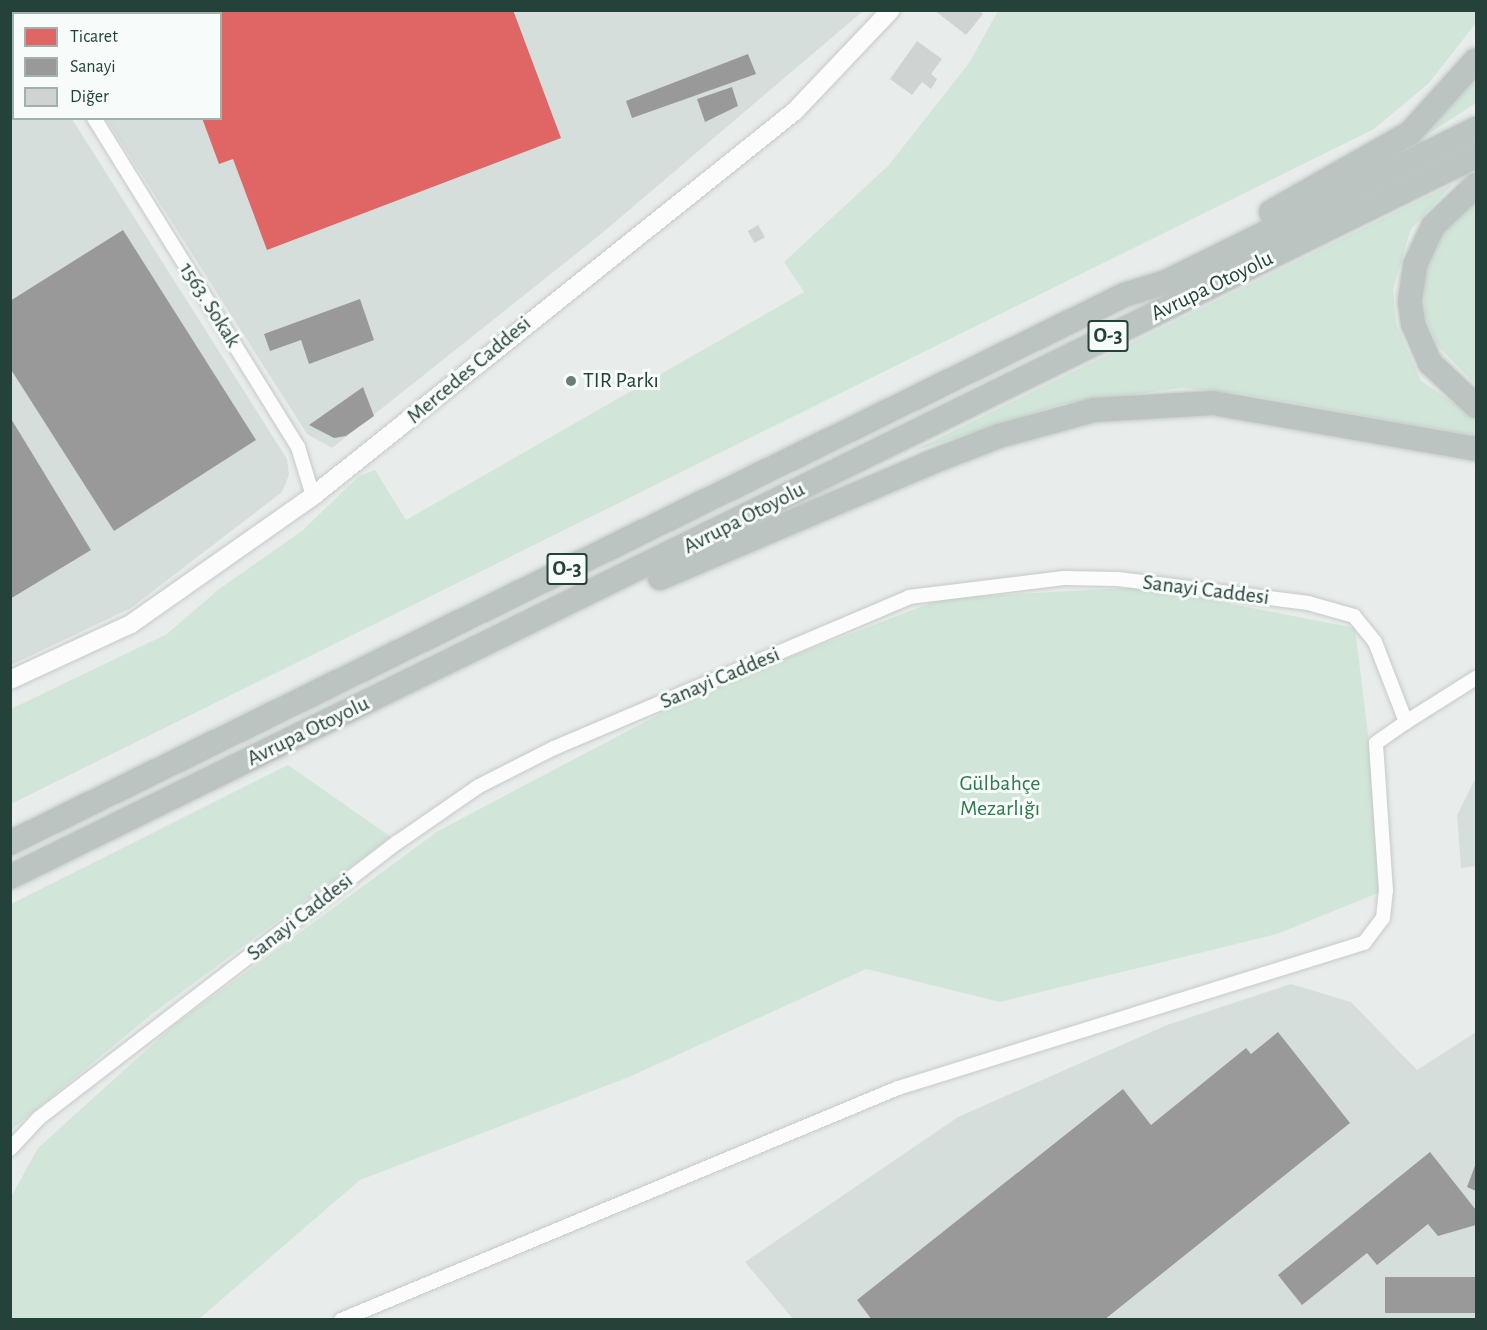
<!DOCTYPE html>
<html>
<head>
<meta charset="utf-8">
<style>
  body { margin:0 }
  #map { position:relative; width:1487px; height:1330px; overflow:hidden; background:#e8edeb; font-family:"Alegreya Sans",sans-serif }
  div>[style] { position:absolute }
  .built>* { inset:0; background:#d6dedb }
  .green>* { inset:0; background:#d1e6d8 }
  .shops>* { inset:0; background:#e06666 }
  .industry>* { inset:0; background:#999; transform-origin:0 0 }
  .building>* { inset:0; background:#cfd4d2; transform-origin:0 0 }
  .roads { filter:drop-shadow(0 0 2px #c5cac8) drop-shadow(0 0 2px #c5cac8) }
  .street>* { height:14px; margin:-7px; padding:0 7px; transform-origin:7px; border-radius:7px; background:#fcfcfc }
  .secondary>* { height:18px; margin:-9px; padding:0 9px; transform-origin:9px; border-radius:9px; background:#fcfcfc }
  .highway>* { height:24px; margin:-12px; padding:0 12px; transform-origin:12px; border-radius:12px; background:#bcc4c2 }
  .dots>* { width:16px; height:16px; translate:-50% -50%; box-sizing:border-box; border:3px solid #f7fbf9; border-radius:50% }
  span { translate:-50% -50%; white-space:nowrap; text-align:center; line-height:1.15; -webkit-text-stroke:6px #f7fbf9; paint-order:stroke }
  .shield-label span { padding:2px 4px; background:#f7fbf9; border:2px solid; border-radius:4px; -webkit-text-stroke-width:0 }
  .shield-label { font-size:21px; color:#24423a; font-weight:700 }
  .street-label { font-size:22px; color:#24423a }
  .poi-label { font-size:22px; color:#24423a }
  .left { translate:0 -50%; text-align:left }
  .park-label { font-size:22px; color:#2d7a4b }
  .frame { position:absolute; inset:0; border:12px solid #24423a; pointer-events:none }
  .legend { position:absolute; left:12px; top:12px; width:210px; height:108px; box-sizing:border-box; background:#f7fbf9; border:2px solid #a3b1ad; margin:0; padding:8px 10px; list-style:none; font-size:18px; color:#24423a }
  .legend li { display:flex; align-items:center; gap:12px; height:30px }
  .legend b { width:30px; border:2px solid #a3b1ad }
</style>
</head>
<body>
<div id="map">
  <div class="built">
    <i style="clip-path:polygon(37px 11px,863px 11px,601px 234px,332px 448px,307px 434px,106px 119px,220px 118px,220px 14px)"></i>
    <i style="clip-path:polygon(10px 20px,14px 118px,72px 119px,287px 459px,289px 475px,282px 492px,131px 608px,11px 665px)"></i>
    <i style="clip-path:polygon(1476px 777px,1476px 866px,1461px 868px,1457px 815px)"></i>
    <i style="clip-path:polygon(1291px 984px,1351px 1002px,1417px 1070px,1476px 1032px,1476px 1319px,793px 1319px,745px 1262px,958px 1117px,1167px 1025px)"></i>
  </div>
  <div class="green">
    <i style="clip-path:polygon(998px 11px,1476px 10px,1476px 23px,1429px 83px,1374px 129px,11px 804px,11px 709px,167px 634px,219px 589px,302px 531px,359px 476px,375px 470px,406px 520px,804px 292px,784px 262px,888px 166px,969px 63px)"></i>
    <i style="clip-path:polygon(1476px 71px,1476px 103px,1421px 139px)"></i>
    <i style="clip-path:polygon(1453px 184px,1411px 229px,1393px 289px,1396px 324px,1421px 381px,1476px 418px,1476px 436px,1243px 394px,1181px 388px,1063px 404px,911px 452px)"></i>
    <i style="clip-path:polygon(1476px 200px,1476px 385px,1437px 345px,1425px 316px,1424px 283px,1430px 254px,1442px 234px)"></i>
    <i style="clip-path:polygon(1143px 587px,1355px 628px,1383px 857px,1378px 893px,1277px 934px,1000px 1002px,866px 969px,629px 1077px,360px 1180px,199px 1319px,11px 1320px,11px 1197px,38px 1148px,174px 1025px,438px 831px,711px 687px,944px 598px)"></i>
    <i style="clip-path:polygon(288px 765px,391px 837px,152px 1014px,11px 1130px,11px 904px)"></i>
  </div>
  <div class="shops">
    <i style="clip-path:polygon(161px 10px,513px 10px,561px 138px,267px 250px,233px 159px,219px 164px,202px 118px,220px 118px,220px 14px)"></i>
  </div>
  <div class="industry">
    <i style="clip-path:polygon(748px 54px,756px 74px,632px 118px,626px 101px)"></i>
    <i style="clip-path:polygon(732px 87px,738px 106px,705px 122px,697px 99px)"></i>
    <i style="clip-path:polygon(123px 230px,256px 440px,114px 531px,10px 368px,10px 301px)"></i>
    <i style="clip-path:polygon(360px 299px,374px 340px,309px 364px,301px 340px,270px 351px,264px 334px)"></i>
    <i style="clip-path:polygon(363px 387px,374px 416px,346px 436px,334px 438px,309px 425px)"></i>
    <i style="clip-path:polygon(10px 417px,91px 550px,10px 599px)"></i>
    <i style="clip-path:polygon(1278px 1032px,1350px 1123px,1104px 1320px,872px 1320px,857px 1300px,1123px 1089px,1151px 1125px,1246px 1048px,1251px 1054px)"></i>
    <i style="clip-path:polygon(1430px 1152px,1476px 1210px,1476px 1225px,1438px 1236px,1428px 1224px,1377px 1265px,1367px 1253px,1302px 1305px,1278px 1275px)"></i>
    <i style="clip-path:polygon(1476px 1163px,1476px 1191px,1467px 1187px)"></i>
    <i style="left:1476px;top:1277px;width:36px;height:91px;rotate:90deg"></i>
  </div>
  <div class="building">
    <i style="clip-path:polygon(934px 10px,979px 10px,983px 14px,966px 35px)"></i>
    <i style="clip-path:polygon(917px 41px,942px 59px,931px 74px,937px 79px,931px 89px,922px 82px,912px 95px,890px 79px)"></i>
    <i style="left:758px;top:225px;width:14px;height:12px;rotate:60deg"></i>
  </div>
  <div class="roads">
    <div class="street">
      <i style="left:27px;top:10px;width:4px;rotate:63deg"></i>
      <i style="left:94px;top:118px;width:387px;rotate:58.2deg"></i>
      <i style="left:298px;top:447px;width:51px;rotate:73deg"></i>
      <i style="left:10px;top:1149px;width:42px;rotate:-46.9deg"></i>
      <i style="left:39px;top:1118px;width:453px;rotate:-37.6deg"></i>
      <i style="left:398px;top:842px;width:98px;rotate:-34.7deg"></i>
      <i style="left:479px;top:786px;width:84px;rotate:-26.9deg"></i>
      <i style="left:554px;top:748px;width:386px;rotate:-23deg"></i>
      <i style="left:909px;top:597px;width:156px;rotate:-7deg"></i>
      <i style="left:1064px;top:578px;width:54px;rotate:1.1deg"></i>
      <i style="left:1118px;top:579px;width:192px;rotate:7.2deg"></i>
      <i style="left:1308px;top:603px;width:48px;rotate:15.8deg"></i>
      <i style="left:1354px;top:616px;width:33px;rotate:51deg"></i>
      <i style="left:1375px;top:642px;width:86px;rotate:68.8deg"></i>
      <i style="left:1406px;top:722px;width:83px;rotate:-32.2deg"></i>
      <i style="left:341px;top:1320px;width:603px;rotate:-22.61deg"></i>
      <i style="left:898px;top:1088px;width:488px;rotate:-17.3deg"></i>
      <i style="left:1364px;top:943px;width:31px;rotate:-53deg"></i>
      <i style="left:1383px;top:918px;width:27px;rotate:-84deg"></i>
      <i style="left:1386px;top:891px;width:148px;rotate:-93.9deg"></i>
      <i style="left:1376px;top:743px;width:37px;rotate:-35deg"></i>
    </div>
    <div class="secondary">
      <i style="left:10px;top:680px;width:133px;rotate:-24.8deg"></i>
      <i style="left:131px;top:624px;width:223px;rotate:-35.1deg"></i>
      <i style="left:313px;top:496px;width:617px;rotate:-38.62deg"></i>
      <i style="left:795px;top:111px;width:139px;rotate:-46.5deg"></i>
    </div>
    <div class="highway">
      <i style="left:1476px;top:185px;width:59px;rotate:136.4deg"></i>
      <i style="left:1433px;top:226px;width:43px;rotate:114.8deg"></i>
      <i style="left:1415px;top:265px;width:37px;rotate:98deg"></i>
      <i style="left:1410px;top:302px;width:22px;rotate:82deg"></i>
      <i style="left:1413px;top:324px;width:43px;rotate:66.4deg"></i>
      <i style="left:1430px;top:363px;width:63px;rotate:43.1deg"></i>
      <i style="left:1271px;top:212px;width:160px;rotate:-29.6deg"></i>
      <i style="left:1410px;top:133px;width:98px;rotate:-47.9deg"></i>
      <i style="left:660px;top:578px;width:293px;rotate:-23.1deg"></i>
      <i style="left:929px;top:463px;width:75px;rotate:-21.1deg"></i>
      <i style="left:999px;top:436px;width:98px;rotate:-15.3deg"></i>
      <i style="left:1094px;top:410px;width:119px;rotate:-3.4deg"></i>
      <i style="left:1213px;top:403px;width:267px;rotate:9.9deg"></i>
      <i style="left:10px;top:843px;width:1241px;rotate:-26.19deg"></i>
      <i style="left:1124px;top:295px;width:44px;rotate:-17.2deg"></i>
      <i style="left:1166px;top:282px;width:346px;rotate:-26.3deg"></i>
      <i style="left:10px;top:877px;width:1634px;rotate:-26.19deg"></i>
    </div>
  </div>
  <div class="dots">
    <i style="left:571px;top:381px;background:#697e78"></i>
  </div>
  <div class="shield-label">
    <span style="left:1108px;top:336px">O-3</span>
    <span style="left:567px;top:569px">O-3</span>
  </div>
  <div class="street-label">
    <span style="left:1212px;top:286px;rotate:-26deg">Avrupa Otoyolu</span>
    <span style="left:210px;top:305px;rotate:58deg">1563. Sokak</span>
    <span style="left:469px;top:370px;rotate:-40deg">Mercedes Caddesi</span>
    <span style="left:744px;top:518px;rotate:-27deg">Avrupa Otoyolu</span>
    <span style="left:1206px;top:590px;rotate:7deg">Sanayi Caddesi</span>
    <span style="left:720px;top:678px;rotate:-23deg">Sanayi Caddesi</span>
    <span style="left:308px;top:731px;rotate:-26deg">Avrupa Otoyolu</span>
    <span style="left:300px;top:917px;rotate:-38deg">Sanayi Caddesi</span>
  </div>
  <div class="poi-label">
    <span class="left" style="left:583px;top:381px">TIR Parkı</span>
  </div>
  <div class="park-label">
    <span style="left:1000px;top:796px">Gülbahçe<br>Mezarlığı</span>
  </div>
  <div class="frame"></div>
  <ul class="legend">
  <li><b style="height:16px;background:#e06666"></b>Ticaret</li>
  <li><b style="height:16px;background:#999"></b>Sanayi</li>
  <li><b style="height:16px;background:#cfd4d2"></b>Diğer</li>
  </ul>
</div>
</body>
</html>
